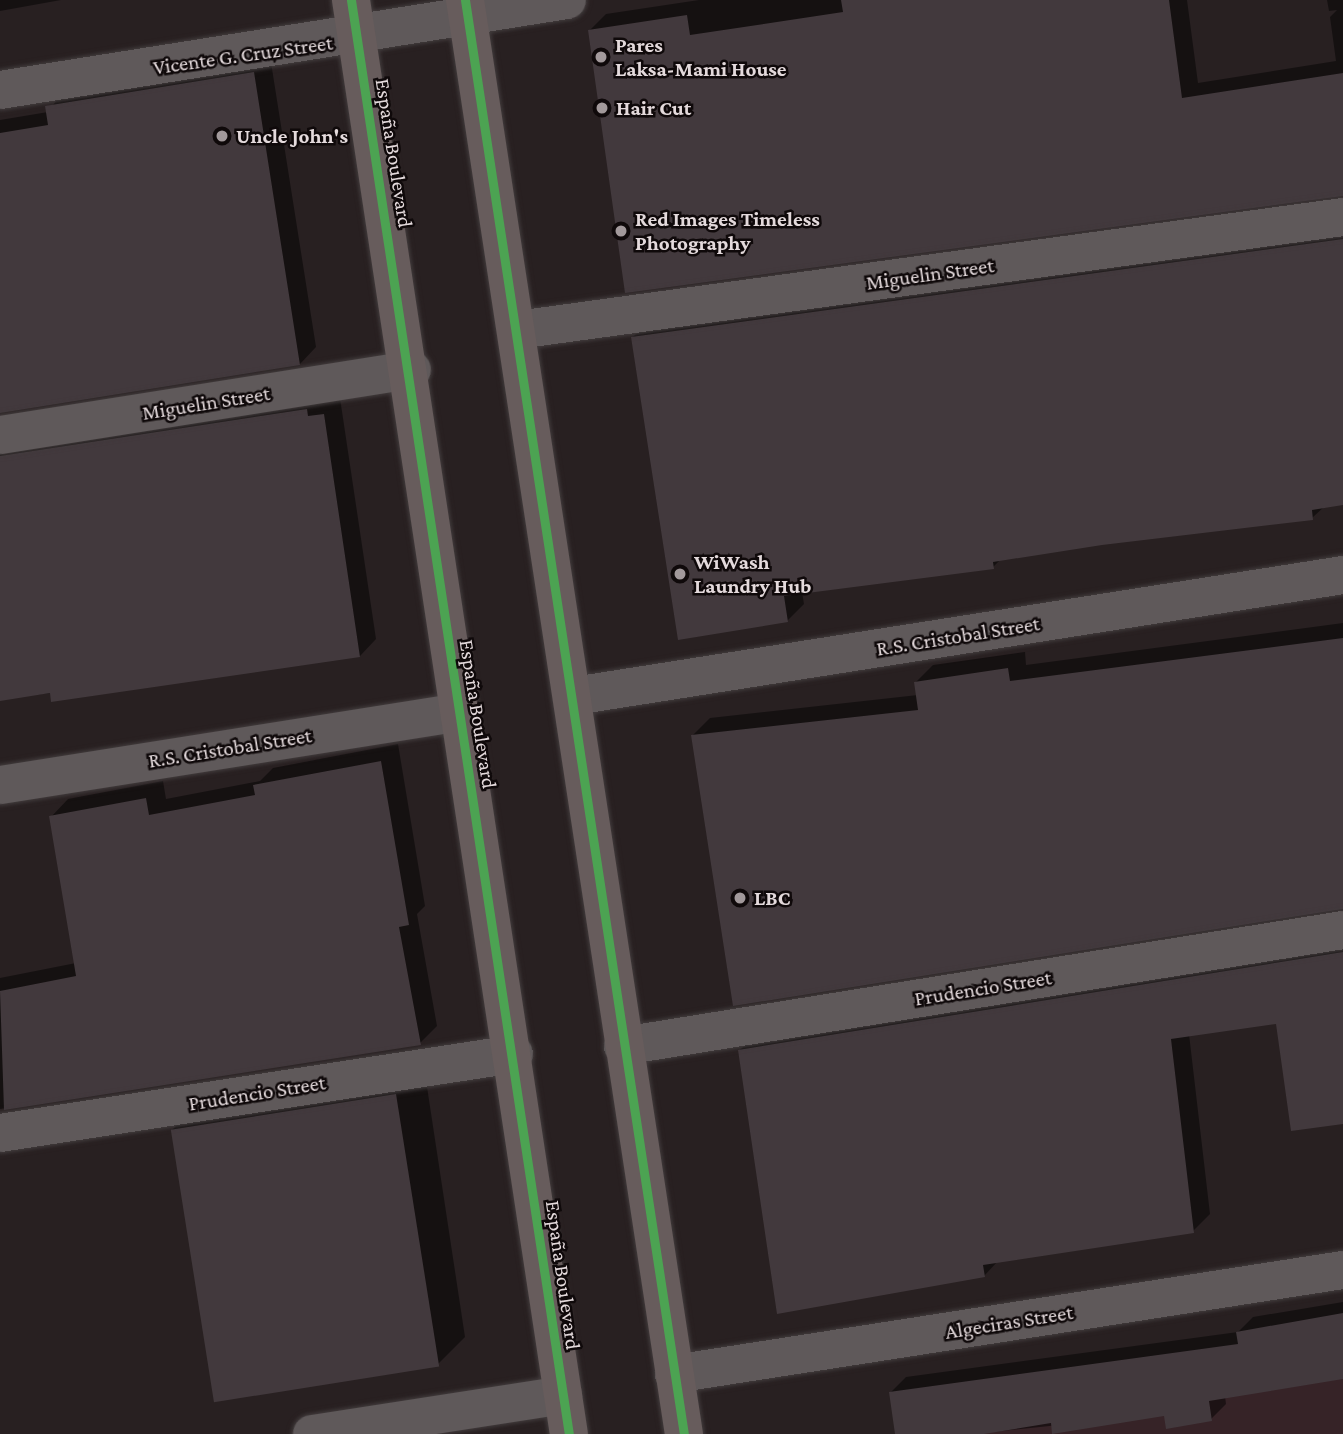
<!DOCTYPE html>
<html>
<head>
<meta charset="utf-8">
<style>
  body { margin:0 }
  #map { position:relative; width:1343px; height:1434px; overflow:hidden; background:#282021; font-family:"Crimson Pro",serif }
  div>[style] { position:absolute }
  .built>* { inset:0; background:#362327 }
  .shadow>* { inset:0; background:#0007 }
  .building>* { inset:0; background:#42393d; transform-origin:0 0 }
  .roads { filter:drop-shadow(0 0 2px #423c3d) drop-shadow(0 0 2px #423c3d) }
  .minor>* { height:38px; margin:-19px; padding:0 19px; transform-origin:19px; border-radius:19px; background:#5f595a }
  .tertiary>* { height:38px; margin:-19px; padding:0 19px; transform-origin:19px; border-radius:19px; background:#5f595a }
  .primary>* { height:38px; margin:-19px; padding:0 19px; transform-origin:19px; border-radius:19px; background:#675c5c }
  .cycleway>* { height:9px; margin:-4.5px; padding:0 4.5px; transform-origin:4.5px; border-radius:4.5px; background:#4ca352 }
  .dots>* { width:19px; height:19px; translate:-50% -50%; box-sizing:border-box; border:4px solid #0f090a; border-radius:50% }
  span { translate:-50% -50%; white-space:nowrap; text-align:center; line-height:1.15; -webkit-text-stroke:5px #0f090a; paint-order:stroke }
  .poi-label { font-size:21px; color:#e4dadc; font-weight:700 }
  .left { translate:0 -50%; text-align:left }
  .street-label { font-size:21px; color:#e4dadc }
</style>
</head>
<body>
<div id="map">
  <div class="built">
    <i style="clip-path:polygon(1343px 1370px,1343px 1434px,941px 1434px)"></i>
  </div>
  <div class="shadow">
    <i style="clip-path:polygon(0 0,61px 0,0 11px)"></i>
    <i style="clip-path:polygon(699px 0,1187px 0,1198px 83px,1336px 61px,1330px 17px,1337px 10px,1329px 11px,1327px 0,1343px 0,1343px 194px,590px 30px,606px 14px)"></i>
    <i style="clip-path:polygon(270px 56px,316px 347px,300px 364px,0 411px,0 120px,48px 112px,64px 90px)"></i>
    <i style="clip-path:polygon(1343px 226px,1343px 503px,1325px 506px,1312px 518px,1102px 543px,1002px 558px,993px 567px,802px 592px,804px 604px,787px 621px,633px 337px,649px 321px)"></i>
    <i style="clip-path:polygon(340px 398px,376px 639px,360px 656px,0 699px,0 429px)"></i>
    <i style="clip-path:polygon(1343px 623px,1343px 908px,693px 735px,710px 718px,918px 695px,916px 682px,933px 665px,1025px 652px,1026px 665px)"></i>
    <i style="clip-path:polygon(398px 744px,425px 906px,417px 914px,437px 1026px,420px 1043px,0 1109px,0 978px,76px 963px,51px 817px,68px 799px,163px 781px,166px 799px,260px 781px,273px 768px)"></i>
    <i style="clip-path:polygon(1343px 939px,1343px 1122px,1278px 1022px,1189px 1034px,1210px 1214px,1193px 1231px,998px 1261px,984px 1276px,740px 1050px,757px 1033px)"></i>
    <i style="clip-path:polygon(424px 1067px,465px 1337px,437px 1365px,172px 1130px,201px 1101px)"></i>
    <i style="clip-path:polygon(1343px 1302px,1343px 1377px,1225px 1396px,1226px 1404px,1211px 1419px,1165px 1414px,973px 1434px,897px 1434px,891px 1392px,906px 1377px,1238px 1332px,1253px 1317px)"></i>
  </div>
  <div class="building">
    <i style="clip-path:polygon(841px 0,1169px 0,1182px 98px,1343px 73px,1343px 196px,625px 293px,588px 30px,687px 15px,690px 35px,843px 12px)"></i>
    <i style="clip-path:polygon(254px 72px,300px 365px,0 413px,0 133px,48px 125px,45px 106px)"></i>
    <i style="clip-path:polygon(1343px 239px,1343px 505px,1312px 510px,1313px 520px,1102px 545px,993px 562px,994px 569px,784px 596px,788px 622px,678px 640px,631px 337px)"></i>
    <i style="clip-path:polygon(307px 409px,308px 416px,324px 414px,360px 657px,51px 702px,50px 693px,0 701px,0 456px)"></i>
    <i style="clip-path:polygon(1343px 638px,1343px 909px,733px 1006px,691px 735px,918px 710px,914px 682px,1008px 668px,1010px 681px)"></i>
    <i style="clip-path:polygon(381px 761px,409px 925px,399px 927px,421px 1045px,4px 1110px,0 991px,76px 976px,49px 816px,146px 798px,149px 815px,255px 795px,253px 785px)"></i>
    <i style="clip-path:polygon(1343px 952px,1343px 1124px,1291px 1131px,1276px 1024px,1171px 1039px,1194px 1233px,983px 1265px,985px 1277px,777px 1314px,738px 1050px)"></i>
    <i style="left:396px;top:1094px;width:276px;height:228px;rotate:81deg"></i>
    <i style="clip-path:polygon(1343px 1313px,1343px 1379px,1209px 1401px,1212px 1421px,1166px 1429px,1164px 1416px,1052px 1434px,1051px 1423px,984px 1434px,895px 1434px,889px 1392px,1238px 1344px,1236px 1332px)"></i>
  </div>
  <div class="roads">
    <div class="minor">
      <i style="left:517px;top:330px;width:834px;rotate:-7.79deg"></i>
      <i style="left:0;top:435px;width:417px;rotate:-9deg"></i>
      <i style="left:574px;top:696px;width:778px;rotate:-8.94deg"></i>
      <i style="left:0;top:785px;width:466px;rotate:-9deg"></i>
      <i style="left:623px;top:1046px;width:729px;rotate:-9.15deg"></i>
      <i style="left:0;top:1133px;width:520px;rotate:-8.74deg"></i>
      <i style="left:674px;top:1374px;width:677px;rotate:-8.84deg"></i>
      <i style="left:312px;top:1434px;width:254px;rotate:-8.8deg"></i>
    </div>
    <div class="tertiary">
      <i style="left:0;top:90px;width:574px;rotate:-9.02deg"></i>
    </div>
    <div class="primary">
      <i style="left:351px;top:0;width:1450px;rotate:81.36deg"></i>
      <i style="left:465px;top:0;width:1451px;rotate:81.32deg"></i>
    </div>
  </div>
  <div class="cycleway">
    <i style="left:351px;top:0;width:1450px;rotate:81.36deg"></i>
    <i style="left:465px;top:0;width:1451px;rotate:81.32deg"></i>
  </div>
  <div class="dots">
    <i style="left:601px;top:57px;background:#a2999b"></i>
    <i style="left:602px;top:108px;background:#a2999b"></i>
    <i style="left:222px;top:136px;background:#a2999b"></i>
    <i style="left:621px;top:231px;background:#a2999b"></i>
    <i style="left:680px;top:574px;background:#a2999b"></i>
    <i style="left:740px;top:898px;background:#a2999b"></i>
  </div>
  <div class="poi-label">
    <span class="left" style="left:615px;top:57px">Pares<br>Laksa-Mami House</span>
    <span class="left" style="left:616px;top:108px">Hair Cut</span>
    <span class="left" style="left:236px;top:136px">Uncle John's</span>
    <span class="left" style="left:635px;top:231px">Red Images Timeless<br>Photography</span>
    <span class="left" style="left:694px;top:574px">WiWash<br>Laundry Hub</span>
    <span class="left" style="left:754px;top:898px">LBC</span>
  </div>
  <div class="street-label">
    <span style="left:243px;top:55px;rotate:-8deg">Vicente G. Cruz Street</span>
    <span style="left:394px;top:153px;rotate:81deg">España Boulevard</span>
    <span style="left:930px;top:274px;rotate:-8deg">Miguelin Street</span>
    <span style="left:206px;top:403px;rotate:-9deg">Miguelin Street</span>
    <span style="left:958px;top:636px;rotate:-9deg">R.S. Cristobal Street</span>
    <span style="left:478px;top:714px;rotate:81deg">España Boulevard</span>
    <span style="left:230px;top:748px;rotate:-9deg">R.S. Cristobal Street</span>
    <span style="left:983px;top:988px;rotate:-9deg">Prudencio Street</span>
    <span style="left:257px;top:1093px;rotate:-9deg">Prudencio Street</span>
    <span style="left:563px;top:1275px;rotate:82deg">España Boulevard</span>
    <span style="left:1009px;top:1322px;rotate:-9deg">Algeciras Street</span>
  </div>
</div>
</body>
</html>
